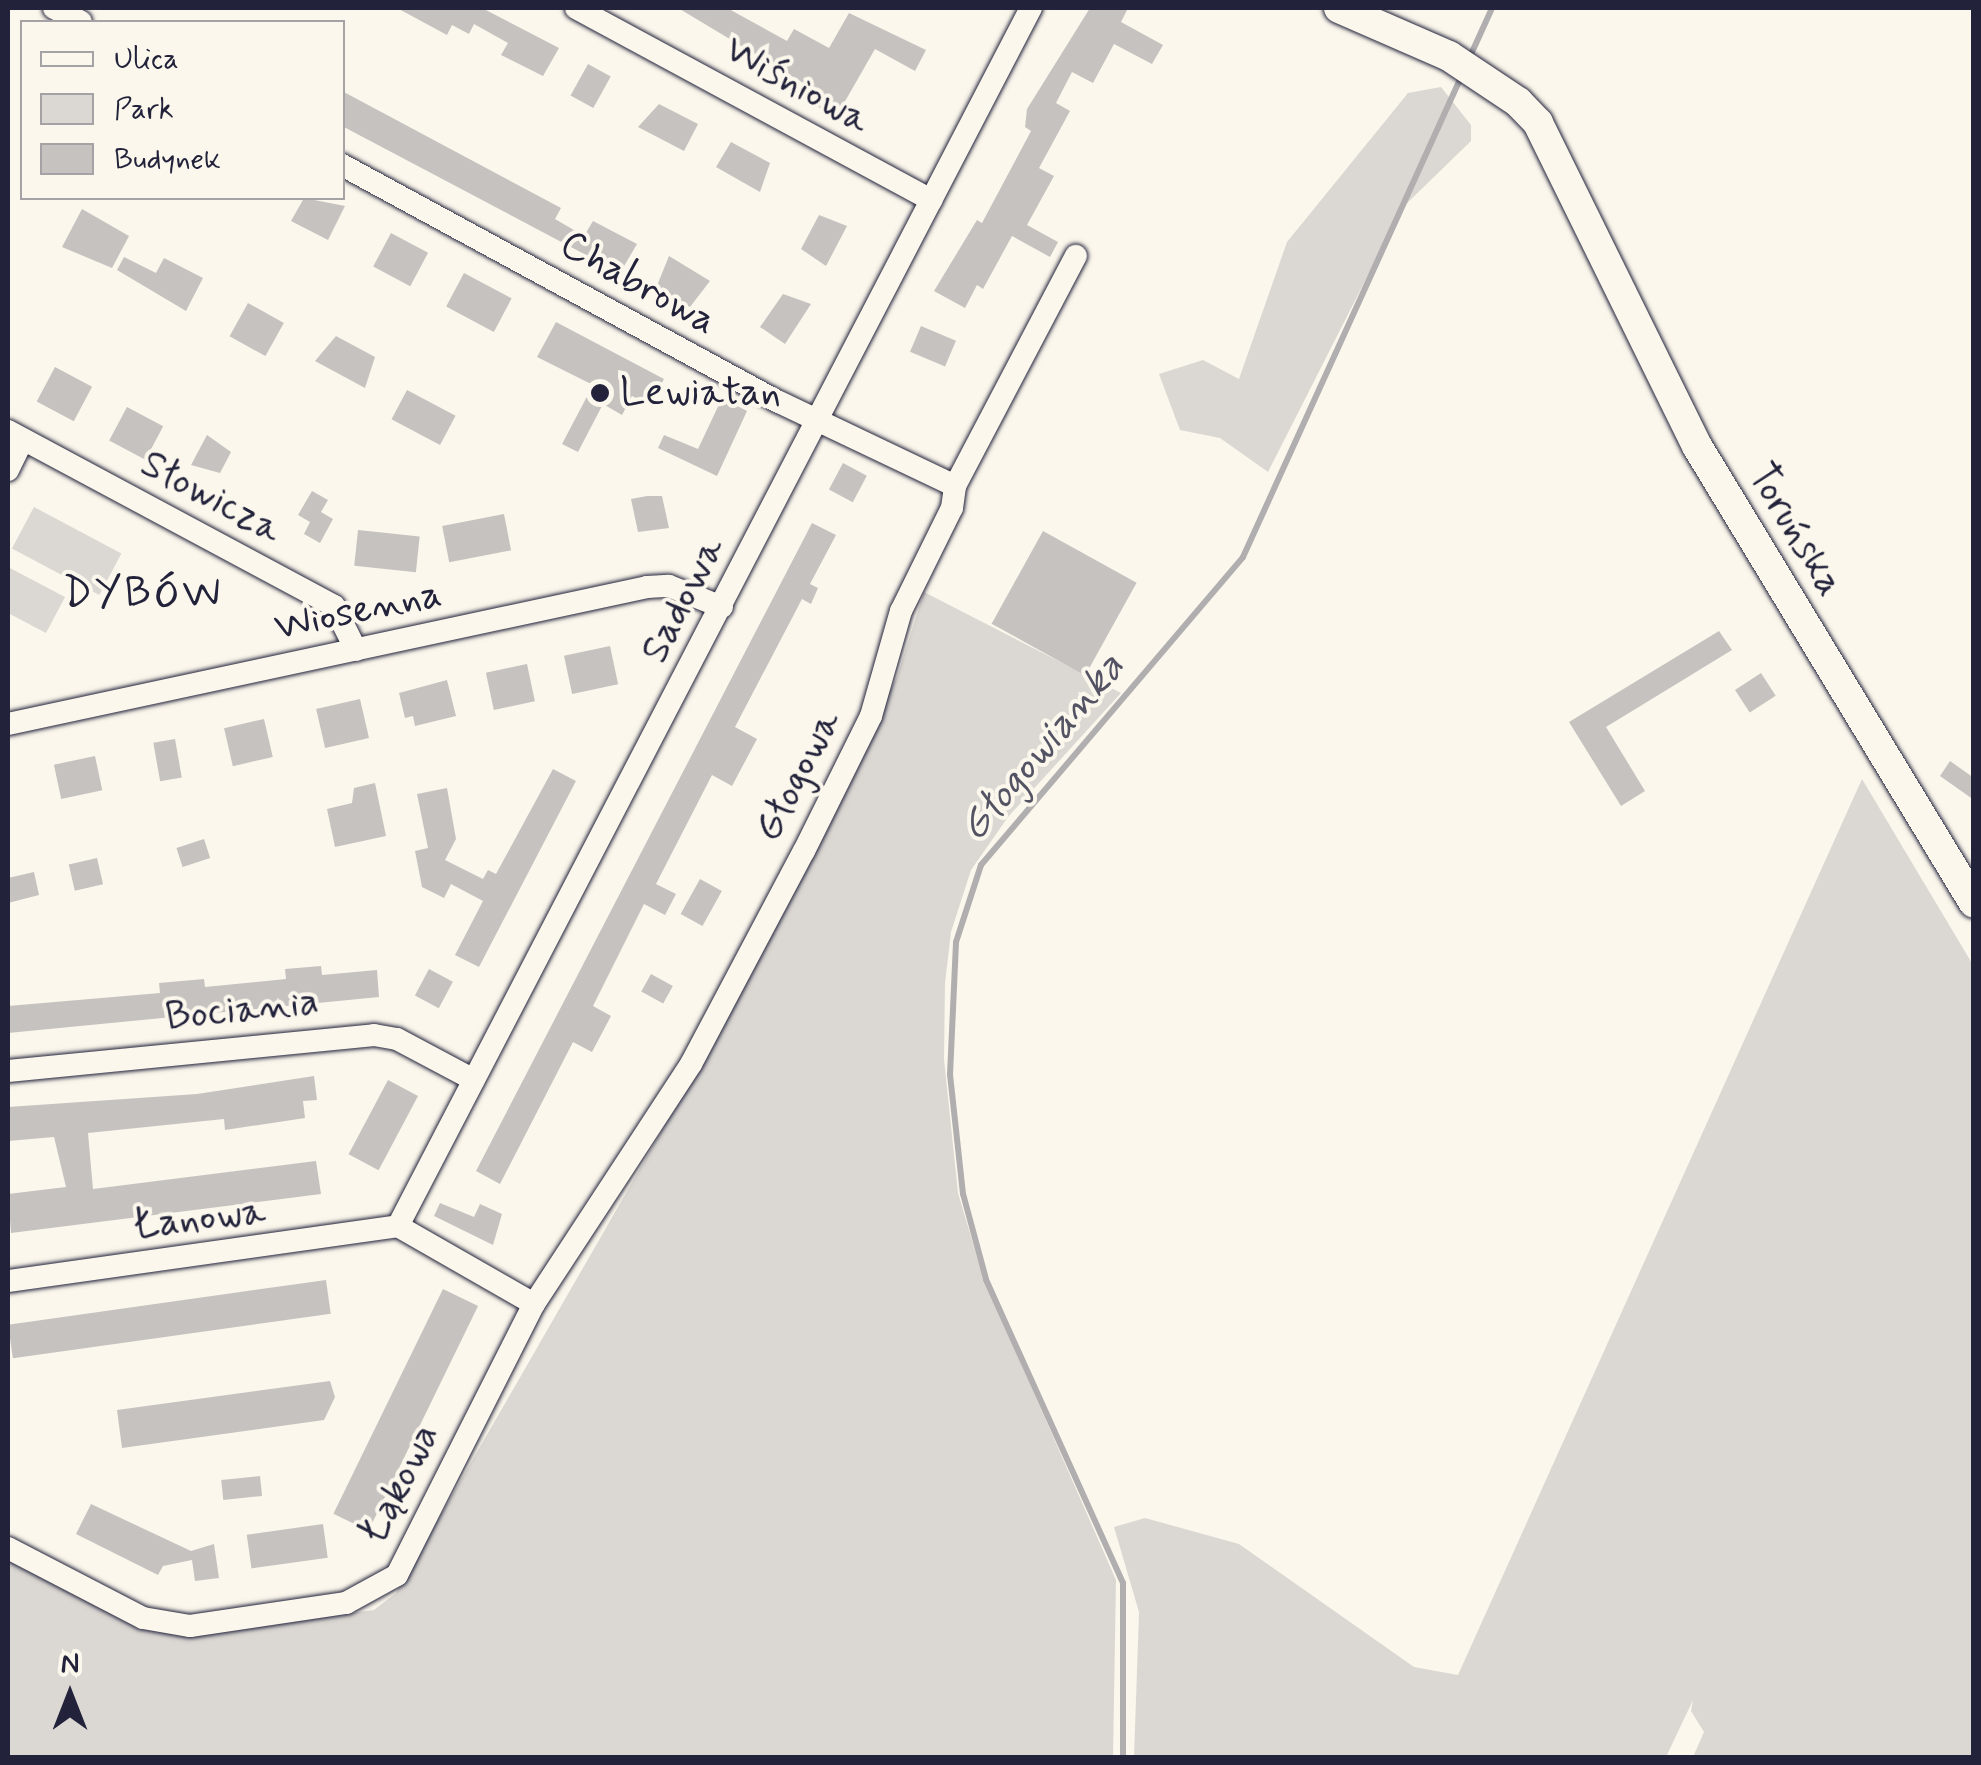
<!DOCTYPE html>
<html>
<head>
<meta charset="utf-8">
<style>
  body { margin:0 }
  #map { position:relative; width:1981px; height:1765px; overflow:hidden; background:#fbf7ec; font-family:Mynerve,sans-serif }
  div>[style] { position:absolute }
  .green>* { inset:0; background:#dbd8d3; transform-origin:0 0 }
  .stream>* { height:6px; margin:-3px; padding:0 3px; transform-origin:3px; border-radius:3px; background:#b1aeb0 }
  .building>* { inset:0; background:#c6c2c0; transform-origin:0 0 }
  .roads { filter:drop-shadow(0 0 2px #22223b) drop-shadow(0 0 2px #22223b) }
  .minor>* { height:22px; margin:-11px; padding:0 11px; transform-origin:11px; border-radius:11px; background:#fbf7ec }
  .tertiary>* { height:30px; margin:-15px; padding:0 15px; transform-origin:15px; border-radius:15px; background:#fbf7ec }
  .dots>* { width:28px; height:28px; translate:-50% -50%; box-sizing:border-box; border:5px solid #fbf7ec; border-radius:50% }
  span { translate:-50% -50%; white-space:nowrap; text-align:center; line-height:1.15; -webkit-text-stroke:8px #fbf7ec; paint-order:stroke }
  .street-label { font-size:40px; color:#22223b }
  .poi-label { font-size:40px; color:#22223b }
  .left { translate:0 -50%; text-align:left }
  .neighbourhood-label { font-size:42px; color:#22223b; letter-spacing:2.5px }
  .water-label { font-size:42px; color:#545364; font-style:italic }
  .frame { position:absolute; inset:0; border:10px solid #22223b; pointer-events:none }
  .legend { position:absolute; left:20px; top:20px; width:325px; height:180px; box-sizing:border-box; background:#fbf7ec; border:2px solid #a4a2a5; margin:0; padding:12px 18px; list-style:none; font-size:30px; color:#22223b }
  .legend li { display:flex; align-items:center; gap:20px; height:50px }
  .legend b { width:50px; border:2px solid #a4a2a5 }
  .north { position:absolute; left:20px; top:1645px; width:100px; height:100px; -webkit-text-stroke:8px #fbf7ec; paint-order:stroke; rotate:0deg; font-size:28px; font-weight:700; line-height:40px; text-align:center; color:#22223b }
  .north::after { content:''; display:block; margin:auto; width:35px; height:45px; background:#22223b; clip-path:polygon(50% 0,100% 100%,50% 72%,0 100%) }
</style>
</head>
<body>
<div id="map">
  <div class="green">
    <i style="clip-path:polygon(1441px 87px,1471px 125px,1471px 141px,1402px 208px,1268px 472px,1220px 438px,1180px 430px,1159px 374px,1203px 360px,1239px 379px,1287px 242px,1408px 93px)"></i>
    <i style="left:34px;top:507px;width:99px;height:47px;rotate:28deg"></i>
    <i style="clip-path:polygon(8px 567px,65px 597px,46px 633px,8px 613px)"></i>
    <i style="clip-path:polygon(924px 592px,1121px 693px,1008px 817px,971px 870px,951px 932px,945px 983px,944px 1059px,958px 1193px,983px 1277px,1116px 1580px,1113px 1757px,8px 1757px,8px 1558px,190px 1634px,374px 1610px,396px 1593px,706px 1054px,897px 677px)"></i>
    <i style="clip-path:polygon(1862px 779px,1973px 965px,1973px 1757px,1693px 1757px,1704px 1732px,1691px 1711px,1693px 1700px,1666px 1757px,1134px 1757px,1139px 1612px,1114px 1527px,1145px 1518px,1239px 1544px,1414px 1667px,1458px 1675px)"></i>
  </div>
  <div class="stream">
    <i style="left:1468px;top:61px;width:58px;rotate:-65.6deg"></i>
    <i style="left:1123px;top:1758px;width:175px;rotate:-90deg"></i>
    <i style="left:1123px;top:1583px;width:333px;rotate:-114.3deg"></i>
    <i style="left:986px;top:1279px;width:88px;rotate:-105.1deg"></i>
    <i style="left:963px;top:1194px;width:120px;rotate:-96.2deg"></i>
    <i style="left:950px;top:1075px;width:133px;rotate:-87.4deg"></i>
    <i style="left:956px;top:942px;width:81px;rotate:-72deg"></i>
    <i style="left:981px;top:865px;width:404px;rotate:-49.6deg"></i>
    <i style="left:1243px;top:557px;width:527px;rotate:-65.57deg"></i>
  </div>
  <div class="building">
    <i style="clip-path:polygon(397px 8px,482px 8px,559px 48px,543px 76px,501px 55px,508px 43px,474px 24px,469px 34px,452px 25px,447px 35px)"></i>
    <i style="clip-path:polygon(678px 8px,727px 8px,787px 41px,794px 29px,829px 48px,849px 13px,926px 50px,915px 71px,875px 49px,836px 117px,813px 104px,820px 93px)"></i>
    <i style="clip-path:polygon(1090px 8px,1128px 8px,1121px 22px,1163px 45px,1152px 64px,1114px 44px,1093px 83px,1072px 72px,1056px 103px,1070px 111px,1039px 168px,1054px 176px,1027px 225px,1058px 242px,1050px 257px,1012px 236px,983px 289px,977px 285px,965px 308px,934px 291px,977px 220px,982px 223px,1031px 131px,1025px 127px,1027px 109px)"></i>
    <i style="left:588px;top:64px;width:26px;height:36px;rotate:29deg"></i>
    <i style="clip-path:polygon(342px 91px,561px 208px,555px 219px,584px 236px,593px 221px,637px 244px,620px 273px,342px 126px)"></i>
    <i style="clip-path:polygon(659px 104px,698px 124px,684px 151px,638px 127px)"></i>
    <i style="clip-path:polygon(731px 142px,770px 163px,760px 192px,716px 167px)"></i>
    <i style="clip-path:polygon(304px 198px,345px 206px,328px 240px,291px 221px)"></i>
    <i style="clip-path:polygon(82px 209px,129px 236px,112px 268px,62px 247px)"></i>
    <i style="clip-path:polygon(819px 215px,847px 226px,826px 266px,801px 249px)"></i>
    <i style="left:391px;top:233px;width:42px;height:38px;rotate:28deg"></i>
    <i style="clip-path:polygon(669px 256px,710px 281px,690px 307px,656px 288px)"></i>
    <i style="clip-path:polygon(124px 257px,156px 273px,164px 258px,203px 278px,186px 311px,117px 270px)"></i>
    <i style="left:464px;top:273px;width:54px;height:38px;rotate:28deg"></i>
    <i style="clip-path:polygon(783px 294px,811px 304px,785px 344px,760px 327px)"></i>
    <i style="left:248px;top:303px;width:41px;height:38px;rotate:29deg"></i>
    <i style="clip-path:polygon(556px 322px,664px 379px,650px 405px,632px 396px,622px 415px,603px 404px,578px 452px,562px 444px,593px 385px,537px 357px)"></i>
    <i style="left:921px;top:326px;width:38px;height:28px;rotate:23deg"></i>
    <i style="clip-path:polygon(336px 336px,375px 357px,365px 388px,315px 361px)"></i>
    <i style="left:55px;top:367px;width:42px;height:39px;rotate:28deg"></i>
    <i style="left:407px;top:390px;width:55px;height:33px;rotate:28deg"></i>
    <i style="clip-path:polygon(722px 398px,747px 411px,717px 476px,658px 448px,664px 435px,698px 449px)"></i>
    <i style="left:127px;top:407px;width:41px;height:38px;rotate:28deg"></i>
    <i style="clip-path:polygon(207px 435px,231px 452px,220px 473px,191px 465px)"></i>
    <i style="left:843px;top:463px;width:27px;height:30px;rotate:28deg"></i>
    <i style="clip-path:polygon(312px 491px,328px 500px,321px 512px,333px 519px,320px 543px,304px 534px,310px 522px,298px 515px)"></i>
    <i style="clip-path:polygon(647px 496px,662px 496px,669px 528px,638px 532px,631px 499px)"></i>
    <i style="left:504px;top:514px;width:37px;height:63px;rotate:79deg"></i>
    <i style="clip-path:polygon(812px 523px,836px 535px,810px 584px,818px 588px,811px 604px,802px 599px,735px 727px,757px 739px,732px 786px,712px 775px,656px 884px,676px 894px,665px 915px,644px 904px,593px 1006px,611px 1016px,592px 1052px,573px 1042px,500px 1184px,476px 1171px)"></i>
    <i style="left:358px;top:530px;width:62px;height:36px;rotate:6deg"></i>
    <i style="left:1043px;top:531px;width:107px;height:106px;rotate:29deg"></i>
    <i style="clip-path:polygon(1719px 631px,1732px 650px,1606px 727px,1645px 791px,1621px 806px,1569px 722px)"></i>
    <i style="left:610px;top:646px;width:39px;height:47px;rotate:78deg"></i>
    <i style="left:527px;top:664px;width:38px;height:42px;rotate:78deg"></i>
    <i style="left:1761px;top:673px;width:27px;height:31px;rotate:57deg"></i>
    <i style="clip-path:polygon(447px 680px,456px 716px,415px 726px,413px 716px,405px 718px,399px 693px)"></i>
    <i style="left:360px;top:699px;width:40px;height:45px;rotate:77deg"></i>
    <i style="left:264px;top:719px;width:39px;height:41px;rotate:77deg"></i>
    <i style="left:175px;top:739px;width:39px;height:22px;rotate:80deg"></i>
    <i style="left:95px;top:756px;width:35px;height:42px;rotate:78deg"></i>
    <i style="clip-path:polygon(1950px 761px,1974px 778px,1974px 800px,1940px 776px)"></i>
    <i style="clip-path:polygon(553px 769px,576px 781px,479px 967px,455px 955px,483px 901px,451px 884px,444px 898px,422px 887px,415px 851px,428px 848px,417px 794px,447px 788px,456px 839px,445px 860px,483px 879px,488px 870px,496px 874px)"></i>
    <i style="clip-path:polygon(375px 783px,386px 836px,335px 847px,327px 809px,352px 803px,354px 788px)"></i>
    <i style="left:204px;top:839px;width:20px;height:29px;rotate:72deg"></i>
    <i style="left:97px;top:858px;width:27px;height:29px;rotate:77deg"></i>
    <i style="clip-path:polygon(34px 872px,39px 895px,8px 903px,8px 878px)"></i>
    <i style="left:700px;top:879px;width:25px;height:40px;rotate:29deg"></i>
    <i style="clip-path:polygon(321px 966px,322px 975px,377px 970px,379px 997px,8px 1033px,8px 1006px,160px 993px,159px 983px,204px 979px,205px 987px,286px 979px,285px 969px)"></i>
    <i style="left:429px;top:969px;width:27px;height:30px;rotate:28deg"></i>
    <i style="left:651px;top:974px;width:25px;height:20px;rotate:29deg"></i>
    <i style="clip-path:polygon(314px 1076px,317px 1100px,303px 1101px,305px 1118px,225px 1130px,224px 1119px,88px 1133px,93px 1189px,316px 1161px,321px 1194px,11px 1233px,8px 1194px,66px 1187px,54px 1137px,8px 1141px,8px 1107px,197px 1094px)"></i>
    <i style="left:388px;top:1080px;width:34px;height:84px;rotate:28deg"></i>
    <i style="clip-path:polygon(440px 1203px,474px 1217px,480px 1204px,502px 1214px,493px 1245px,434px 1216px)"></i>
    <i style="left:326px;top:1280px;width:34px;height:321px;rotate:82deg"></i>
    <i style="left:443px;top:1289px;width:39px;height:250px;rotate:26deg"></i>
    <i style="clip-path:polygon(330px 1381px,335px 1397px,324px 1420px,122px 1448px,117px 1410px)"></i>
    <i style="left:260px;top:1476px;width:20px;height:39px;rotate:84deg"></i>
    <i style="clip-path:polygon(91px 1504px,191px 1551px,214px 1544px,219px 1578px,195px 1581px,192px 1560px,163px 1566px,158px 1575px,76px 1534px)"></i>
    <i style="left:323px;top:1524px;width:34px;height:77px;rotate:82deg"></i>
  </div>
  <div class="roads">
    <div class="minor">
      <i style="left:54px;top:8px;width:30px;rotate:27deg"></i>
      <i style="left:576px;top:8px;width:404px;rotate:28.4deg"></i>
      <i style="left:342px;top:165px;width:497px;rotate:28.5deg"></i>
      <i style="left:779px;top:402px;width:195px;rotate:25.5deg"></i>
      <i style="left:8px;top:431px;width:370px;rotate:28.2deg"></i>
      <i style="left:334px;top:606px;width:49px;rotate:63.4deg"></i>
      <i style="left:8px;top:470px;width:34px;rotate:-64deg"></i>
      <i style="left:8px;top:724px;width:654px;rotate:-12.1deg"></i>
      <i style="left:647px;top:587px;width:22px;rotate:-3deg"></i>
      <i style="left:669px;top:586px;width:57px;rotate:21.6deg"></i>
      <i style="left:8px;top:1071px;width:368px;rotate:-5.6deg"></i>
      <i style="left:374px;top:1035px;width:23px;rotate:10deg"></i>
      <i style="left:397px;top:1039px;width:87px;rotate:28deg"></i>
      <i style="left:398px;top:1226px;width:1373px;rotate:-62.54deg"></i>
      <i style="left:8px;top:1281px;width:394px;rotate:-8deg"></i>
      <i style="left:534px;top:1304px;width:287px;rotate:-56.8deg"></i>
      <i style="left:691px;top:1064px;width:241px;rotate:-62.1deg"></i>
      <i style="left:804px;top:851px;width:151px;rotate:-63.6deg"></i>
      <i style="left:871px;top:716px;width:109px;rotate:-74.1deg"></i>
      <i style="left:901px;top:611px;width:115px;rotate:-63.7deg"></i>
      <i style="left:952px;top:508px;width:22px;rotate:-82deg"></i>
      <i style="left:955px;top:486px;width:260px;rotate:-62.3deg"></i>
      <i style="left:8px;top:1548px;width:152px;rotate:27.4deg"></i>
      <i style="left:143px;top:1618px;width:48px;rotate:9.7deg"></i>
      <i style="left:190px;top:1626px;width:158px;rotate:-8.4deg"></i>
      <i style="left:346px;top:1603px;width:58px;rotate:-28.8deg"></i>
      <i style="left:397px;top:1575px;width:304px;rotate:-63.2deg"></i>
      <i style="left:534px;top:1304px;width:157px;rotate:-150.2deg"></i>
    </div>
    <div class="tertiary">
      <i style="left:1339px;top:8px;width:120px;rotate:23.6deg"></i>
      <i style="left:1449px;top:56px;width:83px;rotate:33.7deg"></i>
      <i style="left:1518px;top:102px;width:29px;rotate:46deg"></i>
      <i style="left:1538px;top:123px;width:360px;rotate:63.8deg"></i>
      <i style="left:1697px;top:446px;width:534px;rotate:58.78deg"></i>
    </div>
  </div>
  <div class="dots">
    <i style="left:600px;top:393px;background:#22223b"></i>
  </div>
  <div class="street-label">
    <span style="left:797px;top:85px;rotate:29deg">Wiśniowa</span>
    <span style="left:638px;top:283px;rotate:29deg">Chabrowa</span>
    <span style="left:211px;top:497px;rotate:28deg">Słowicza</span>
    <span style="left:1795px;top:530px;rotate:59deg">Toruńska</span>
    <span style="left:683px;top:600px;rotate:-63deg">Sadowa</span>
    <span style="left:358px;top:611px;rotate:-12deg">Wiosenna</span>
    <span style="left:798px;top:776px;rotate:-63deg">Głogowa</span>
    <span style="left:242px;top:1010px;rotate:-6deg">Bociania</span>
    <span style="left:199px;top:1219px;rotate:-7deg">Łanowa</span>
    <span style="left:400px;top:1484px;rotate:-63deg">Łąkowa</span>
  </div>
  <div class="poi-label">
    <span class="left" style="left:620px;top:393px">Lewiatan</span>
  </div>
  <div class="neighbourhood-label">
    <span style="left:143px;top:595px">DYBÓW</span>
  </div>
  <div class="water-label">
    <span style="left:1043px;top:748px;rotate:-50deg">Głogowianka</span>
  </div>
  <div class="frame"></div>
  <ul class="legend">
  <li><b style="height:12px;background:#fbf7ec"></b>Ulica</li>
  <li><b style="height:28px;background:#dbd8d3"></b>Park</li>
  <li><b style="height:28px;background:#c6c2c0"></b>Budynek</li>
  </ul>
  <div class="north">N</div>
</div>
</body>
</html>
